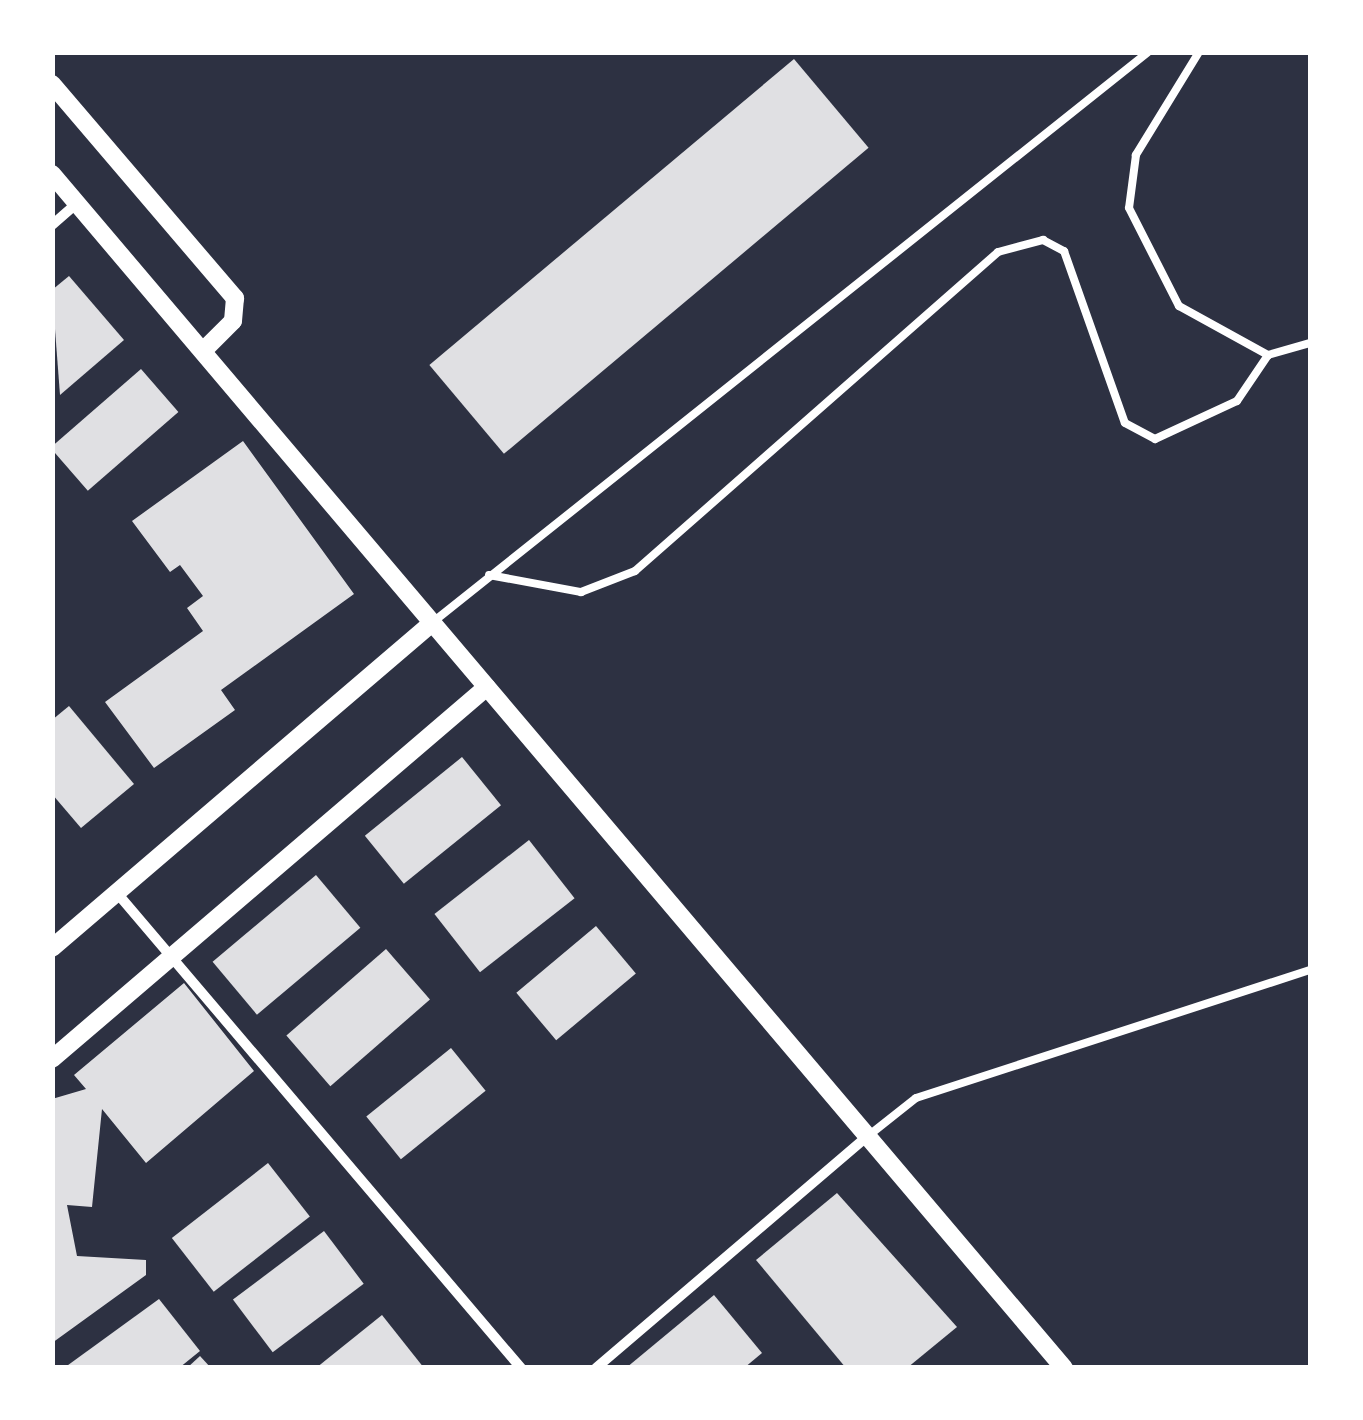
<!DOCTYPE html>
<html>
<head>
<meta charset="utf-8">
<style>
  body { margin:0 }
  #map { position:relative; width:1363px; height:1420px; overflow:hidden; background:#2d3142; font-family:"Fira Sans",sans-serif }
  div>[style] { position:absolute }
  .building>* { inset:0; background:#e0e0e3; transform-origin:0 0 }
  .service>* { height:8px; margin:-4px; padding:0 4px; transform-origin:4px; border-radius:4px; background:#fff }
  .minor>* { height:10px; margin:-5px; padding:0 5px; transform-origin:5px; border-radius:5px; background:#fff }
  .tertiary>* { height:18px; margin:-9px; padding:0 9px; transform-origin:9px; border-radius:9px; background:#fff }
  span { translate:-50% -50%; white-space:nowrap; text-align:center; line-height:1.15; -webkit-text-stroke:10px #fff; paint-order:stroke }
  .frame { position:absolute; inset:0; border:55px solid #fff; pointer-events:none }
</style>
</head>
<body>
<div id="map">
  <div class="building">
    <i style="left:794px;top:59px;width:116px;height:476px;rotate:50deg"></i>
    <i style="clip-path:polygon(69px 276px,124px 340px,60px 395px,52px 290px)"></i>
    <i style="left:141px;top:369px;width:57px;height:120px;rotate:49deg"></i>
    <i style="clip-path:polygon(243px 441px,354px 594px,221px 690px,235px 710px,154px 768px,105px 702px,203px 631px,187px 608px,203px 596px,180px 565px,170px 572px,132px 521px)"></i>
    <i style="clip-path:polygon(69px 706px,134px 784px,81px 828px,52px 794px,52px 720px)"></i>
    <i style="left:462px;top:757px;width:62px;height:125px;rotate:51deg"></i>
    <i style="left:529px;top:840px;width:74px;height:120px;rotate:52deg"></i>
    <i style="left:316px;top:875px;width:69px;height:135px;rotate:50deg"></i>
    <i style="left:596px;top:926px;width:62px;height:104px;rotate:50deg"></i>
    <i style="left:386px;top:949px;width:67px;height:132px;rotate:49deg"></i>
    <i style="clip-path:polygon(184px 983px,254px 1071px,146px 1163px,102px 1109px,92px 1207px,67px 1205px,77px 1256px,146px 1260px,146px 1275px,52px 1343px,52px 1099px,86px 1089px,74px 1075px)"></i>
    <i style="left:451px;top:1048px;width:55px;height:109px;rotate:51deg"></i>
    <i style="left:268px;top:1163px;width:68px;height:122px;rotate:52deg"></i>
    <i style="clip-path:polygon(837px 1193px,957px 1327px,907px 1368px,846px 1368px,756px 1260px)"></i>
    <i style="left:324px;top:1231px;width:66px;height:114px;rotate:53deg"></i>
    <i style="clip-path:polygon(714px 1295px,762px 1353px,744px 1368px,626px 1368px)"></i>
    <i style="clip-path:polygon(159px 1299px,200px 1351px,179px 1368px,64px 1368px)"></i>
    <i style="clip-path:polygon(382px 1315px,424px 1368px,316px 1368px)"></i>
    <i style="clip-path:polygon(200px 1356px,211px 1368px,187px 1368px)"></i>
  </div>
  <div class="service">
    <i style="left:1199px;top:52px;width:121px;rotate:121.5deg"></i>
    <i style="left:1136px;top:155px;width:53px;rotate:97.5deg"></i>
    <i style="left:1129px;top:208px;width:110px;rotate:63deg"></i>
    <i style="left:1179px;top:306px;width:102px;rotate:28.8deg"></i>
    <i style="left:1268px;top:355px;width:44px;rotate:-15.9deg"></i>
    <i style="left:489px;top:575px;width:94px;rotate:10.5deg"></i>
    <i style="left:581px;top:592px;width:58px;rotate:-21.3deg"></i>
    <i style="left:635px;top:571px;width:483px;rotate:-41.3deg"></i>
    <i style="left:998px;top:252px;width:47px;rotate:-14.9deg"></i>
    <i style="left:1043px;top:240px;width:24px;rotate:28deg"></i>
    <i style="left:1064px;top:251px;width:182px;rotate:70.5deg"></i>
    <i style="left:1125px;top:423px;width:34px;rotate:28deg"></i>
    <i style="left:1155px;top:439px;width:90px;rotate:-24.9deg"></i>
    <i style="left:1237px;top:401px;width:55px;rotate:-56deg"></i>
    <i style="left:433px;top:622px;width:914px;rotate:-38.56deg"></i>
    <i style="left:868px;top:1136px;width:61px;rotate:-38.4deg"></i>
    <i style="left:916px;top:1098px;width:414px;rotate:-18deg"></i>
  </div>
  <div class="minor">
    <i style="left:52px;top:225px;width:33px;rotate:-41deg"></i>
    <i style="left:117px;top:893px;width:624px;rotate:49.62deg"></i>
    <i style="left:596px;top:1368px;width:358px;rotate:-40.5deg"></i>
  </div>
  <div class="tertiary">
    <i style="left:52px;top:84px;width:282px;rotate:49.5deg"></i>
    <i style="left:235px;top:298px;width:23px;rotate:95deg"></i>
    <i style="left:233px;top:321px;width:42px;rotate:135deg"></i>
    <i style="left:52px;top:174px;width:1565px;rotate:49.72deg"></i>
    <i style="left:52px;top:948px;width:501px;rotate:-40.55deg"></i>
    <i style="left:52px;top:1059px;width:572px;rotate:-40.54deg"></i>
  </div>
  <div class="frame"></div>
</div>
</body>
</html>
